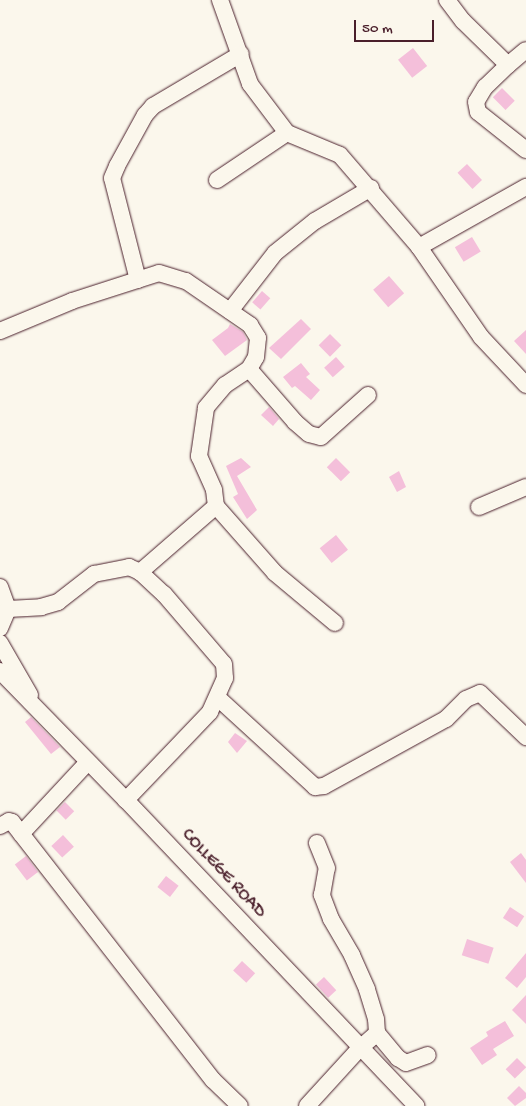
<!DOCTYPE html>
<html>
<head>
<meta charset="utf-8">
<style>
  body { margin:0 }
  #map { position:relative; width:526px; height:1106px; overflow:hidden; background:#fbf7ec; font-family:"Gochi Hand",sans-serif }
  div>[style] { position:absolute }
  .building>* { inset:0; background:#f4bfda; transform-origin:0 0 }
  .roads { filter:drop-shadow(0 0 1px #4a1f2b) drop-shadow(0 0 1px #4a1f2b) }
  .minor>* { height:16px; margin:-8px; padding:0 8px; transform-origin:8px; border-radius:8px; background:#fbf7ec }
  span { translate:-50% -50%; white-space:nowrap; text-align:center; line-height:1.15; -webkit-text-stroke:4.5px #fbf7ec; paint-order:stroke }
  .street-label { font-size:18px; color:#4a1f2b }
  .scale { position:absolute; left:354px; top:20px; width:80px; height:22px; box-sizing:border-box; border:2px solid #4a1f2b; border-top:0; padding-left:6px; font-size:15px; line-height:18px; white-space:nowrap; color:#4a1f2b; -webkit-text-stroke:4px #fbf7ec; paint-order:stroke }
</style>
</head>
<body>
<div id="map">
  <div class="building">
    <i style="left:413px;top:48px;width:23px;height:19px;rotate:52deg"></i>
    <i style="left:502px;top:88px;width:18px;height:13px;rotate:45deg"></i>
    <i style="left:467px;top:164px;width:22px;height:13px;rotate:47deg"></i>
    <i style="left:472px;top:237px;width:17px;height:20px;rotate:59deg"></i>
    <i style="left:389px;top:276px;width:23px;height:21px;rotate:49deg"></i>
    <i style="left:262px;top:291px;width:11px;height:15px;rotate:41deg"></i>
    <i style="clip-path:polygon(301px 319px,311px 329px,281px 359px,269px 348px)"></i>
    <i style="clip-path:polygon(230px 324px,243px 332px,247px 340px,225px 356px,212px 340px,228px 328px)"></i>
    <i style="clip-path:polygon(526px 330px,526px 354px,514px 341px)"></i>
    <i style="left:330px;top:334px;width:16px;height:16px;rotate:45deg"></i>
    <i style="left:336px;top:357px;width:13px;height:16px;rotate:48deg"></i>
    <i style="clip-path:polygon(301px 363px,310px 374px,306px 377px,320px 390px,311px 400px,295px 386px,292px 388px,283px 377px)"></i>
    <i style="clip-path:polygon(269px 407px,279px 419px,273px 426px,261px 415px)"></i>
    <i style="clip-path:polygon(241px 458px,251px 467px,237px 476px,257px 510px,247px 519px,233px 497px,238px 494px,226px 466px)"></i>
    <i style="left:336px;top:458px;width:20px;height:13px;rotate:45deg"></i>
    <i style="clip-path:polygon(399px 471px,406px 487px,397px 492px,389px 477px)"></i>
    <i style="left:336px;top:535px;width:19px;height:21px;rotate:51deg"></i>
    <i style="clip-path:polygon(31px 717px,60px 747px,51px 754px,25px 722px)"></i>
    <i style="clip-path:polygon(235px 733px,247px 741px,237px 753px,228px 742px)"></i>
    <i style="left:65px;top:802px;width:13px;height:12px;rotate:45deg"></i>
    <i style="left:63px;top:835px;width:16px;height:16px;rotate:47deg"></i>
    <i style="clip-path:polygon(521px 853px,526px 860px,526px 883px,510px 862px)"></i>
    <i style="left:26px;top:856px;width:20px;height:14px;rotate:53deg"></i>
    <i style="left:166px;top:876px;width:16px;height:14px;rotate:38deg"></i>
    <i style="left:510px;top:907px;width:17px;height:13px;rotate:33deg"></i>
    <i style="left:467px;top:939px;width:28px;height:17px;rotate:18deg"></i>
    <i style="clip-path:polygon(526px 953px,526px 977px,517px 988px,505px 978px)"></i>
    <i style="left:242px;top:961px;width:18px;height:13px;rotate:43deg"></i>
    <i style="left:324px;top:977px;width:18px;height:11px;rotate:47deg"></i>
    <i style="clip-path:polygon(526px 995px,526px 1024px,512px 1010px)"></i>
    <i style="clip-path:polygon(505px 1021px,514px 1036px,493px 1049px,497px 1055px,482px 1065px,470px 1048px,488px 1036px,486px 1032px)"></i>
    <i style="left:517px;top:1058px;width:13px;height:16px;rotate:45deg"></i>
    <i style="clip-path:polygon(519px 1086px,526px 1093px,526px 1098px,515px 1106px,507px 1098px)"></i>
  </div>
  <div class="roads">
    <div class="minor">
      <i style="left:220px;top:0;width:89px;rotate:70.3deg"></i>
      <i style="left:250px;top:84px;width:61px;rotate:52.9deg"></i>
      <i style="left:287px;top:133px;width:57px;rotate:22.5deg"></i>
      <i style="left:340px;top:155px;width:121px;rotate:49.3deg"></i>
      <i style="left:419px;top:247px;width:109px;rotate:55.4deg"></i>
      <i style="left:481px;top:337px;width:66px;rotate:46.8deg"></i>
      <i style="left:447px;top:0;width:26px;rotate:53deg"></i>
      <i style="left:463px;top:21px;width:63px;rotate:44.4deg"></i>
      <i style="left:508px;top:65px;width:32px;rotate:136deg"></i>
      <i style="left:485px;top:87px;width:17px;rotate:121deg"></i>
      <i style="left:476px;top:102px;width:10px;rotate:79deg"></i>
      <i style="left:478px;top:112px;width:61px;rotate:38.4deg"></i>
      <i style="left:508px;top:65px;width:23px;rotate:-40deg"></i>
      <i style="left:217px;top:180px;width:84px;rotate:-33.9deg"></i>
      <i style="left:419px;top:247px;width:123px;rotate:-29.3deg"></i>
      <i style="left:138px;top:280px;width:105px;rotate:-104.3deg"></i>
      <i style="left:112px;top:178px;width:13px;rotate:-67deg"></i>
      <i style="left:117px;top:166px;width:58px;rotate:-61.2deg"></i>
      <i style="left:145px;top:115px;width:12px;rotate:-48deg"></i>
      <i style="left:153px;top:106px;width:102px;rotate:-30.6deg"></i>
      <i style="left:230px;top:311px;width:73px;rotate:-52.2deg"></i>
      <i style="left:275px;top:253px;width:51px;rotate:-38.7deg"></i>
      <i style="left:315px;top:221px;width:65px;rotate:-30.5deg"></i>
      <i style="left:0;top:331px;width:78px;rotate:-22.6deg"></i>
      <i style="left:72px;top:301px;width:91px;rotate:-17.8deg"></i>
      <i style="left:159px;top:273px;width:28px;rotate:17deg"></i>
      <i style="left:186px;top:281px;width:78px;rotate:34.5deg"></i>
      <i style="left:250px;top:325px;width:15px;rotate:58deg"></i>
      <i style="left:258px;top:338px;width:19px;rotate:96deg"></i>
      <i style="left:256px;top:357px;width:14px;rotate:120deg"></i>
      <i style="left:249px;top:369px;width:29px;rotate:146deg"></i>
      <i style="left:225px;top:385px;width:30px;rotate:130deg"></i>
      <i style="left:206px;top:408px;width:49px;rotate:98.3deg"></i>
      <i style="left:199px;top:456px;width:37px;rotate:66deg"></i>
      <i style="left:214px;top:490px;width:16px;rotate:83deg"></i>
      <i style="left:216px;top:506px;width:101px;rotate:139deg"></i>
      <i style="left:249px;top:369px;width:70px;rotate:49deg"></i>
      <i style="left:295px;top:422px;width:18px;rotate:41deg"></i>
      <i style="left:309px;top:434px;width:12px;rotate:14deg"></i>
      <i style="left:321px;top:437px;width:63px;rotate:-41.8deg"></i>
      <i style="left:216px;top:506px;width:89px;rotate:48.6deg"></i>
      <i style="left:275px;top:573px;width:78px;rotate:39.8deg"></i>
      <i style="left:479px;top:507px;width:51px;rotate:-23.1deg"></i>
      <i style="left:0;top:587px;width:23px;rotate:70deg"></i>
      <i style="left:8px;top:609px;width:21px;rotate:113deg"></i>
      <i style="left:8px;top:609px;width:33px;rotate:-3deg"></i>
      <i style="left:41px;top:607px;width:18px;rotate:-16deg"></i>
      <i style="left:58px;top:602px;width:46px;rotate:-37.9deg"></i>
      <i style="left:94px;top:574px;width:36px;rotate:-11deg"></i>
      <i style="left:129px;top:567px;width:12px;rotate:24deg"></i>
      <i style="left:140px;top:572px;width:33px;rotate:43deg"></i>
      <i style="left:164px;top:594px;width:92px;rotate:49.4deg"></i>
      <i style="left:224px;top:664px;width:14px;rotate:86deg"></i>
      <i style="left:225px;top:678px;width:37px;rotate:114deg"></i>
      <i style="left:210px;top:712px;width:122px;rotate:133.7deg"></i>
      <i style="left:0;top:643px;width:60px;rotate:60deg"></i>
      <i style="left:0;top:671px;width:180px;rotate:45.7deg"></i>
      <i style="left:126px;top:800px;width:422px;rotate:46.5deg"></i>
      <i style="left:218px;top:698px;width:132px;rotate:42.5deg"></i>
      <i style="left:315px;top:787px;width:9px;rotate:-6deg"></i>
      <i style="left:324px;top:786px;width:139px;rotate:-28.8deg"></i>
      <i style="left:446px;top:719px;width:28px;rotate:-45deg"></i>
      <i style="left:466px;top:699px;width:15px;rotate:-23deg"></i>
      <i style="left:480px;top:693px;width:64px;rotate:43.7deg"></i>
      <i style="left:0;top:826px;width:10px;rotate:-29deg"></i>
      <i style="left:9px;top:821px;width:3px;rotate:18deg"></i>
      <i style="left:12px;top:822px;width:327px;rotate:52.1deg"></i>
      <i style="left:213px;top:1080px;width:37px;rotate:44deg"></i>
      <i style="left:21px;top:834px;width:98px;rotate:-47.1deg"></i>
      <i style="left:377px;top:1033px;width:33px;rotate:50deg"></i>
      <i style="left:398px;top:1058px;width:9px;rotate:32deg"></i>
      <i style="left:406px;top:1063px;width:23px;rotate:-20deg"></i>
      <i style="left:307px;top:1106px;width:79px;rotate:-47.6deg"></i>
      <i style="left:360px;top:1048px;width:23px;rotate:-41deg"></i>
      <i style="left:377px;top:1033px;width:14px;rotate:-94deg"></i>
      <i style="left:376px;top:1019px;width:31px;rotate:-107deg"></i>
      <i style="left:367px;top:989px;width:37px;rotate:-114deg"></i>
      <i style="left:352px;top:955px;width:42px;rotate:-120.3deg"></i>
      <i style="left:331px;top:919px;width:26px;rotate:-111deg"></i>
      <i style="left:322px;top:895px;width:27px;rotate:-80deg"></i>
      <i style="left:327px;top:868px;width:27px;rotate:-112deg"></i>
    </div>
  </div>
  <div class="street-label">
    <span style="left:223px;top:874px;rotate:47deg">COLLEGE ROAD</span>
  </div>
  <div class="scale">50 m</div>
</div>
</body>
</html>
